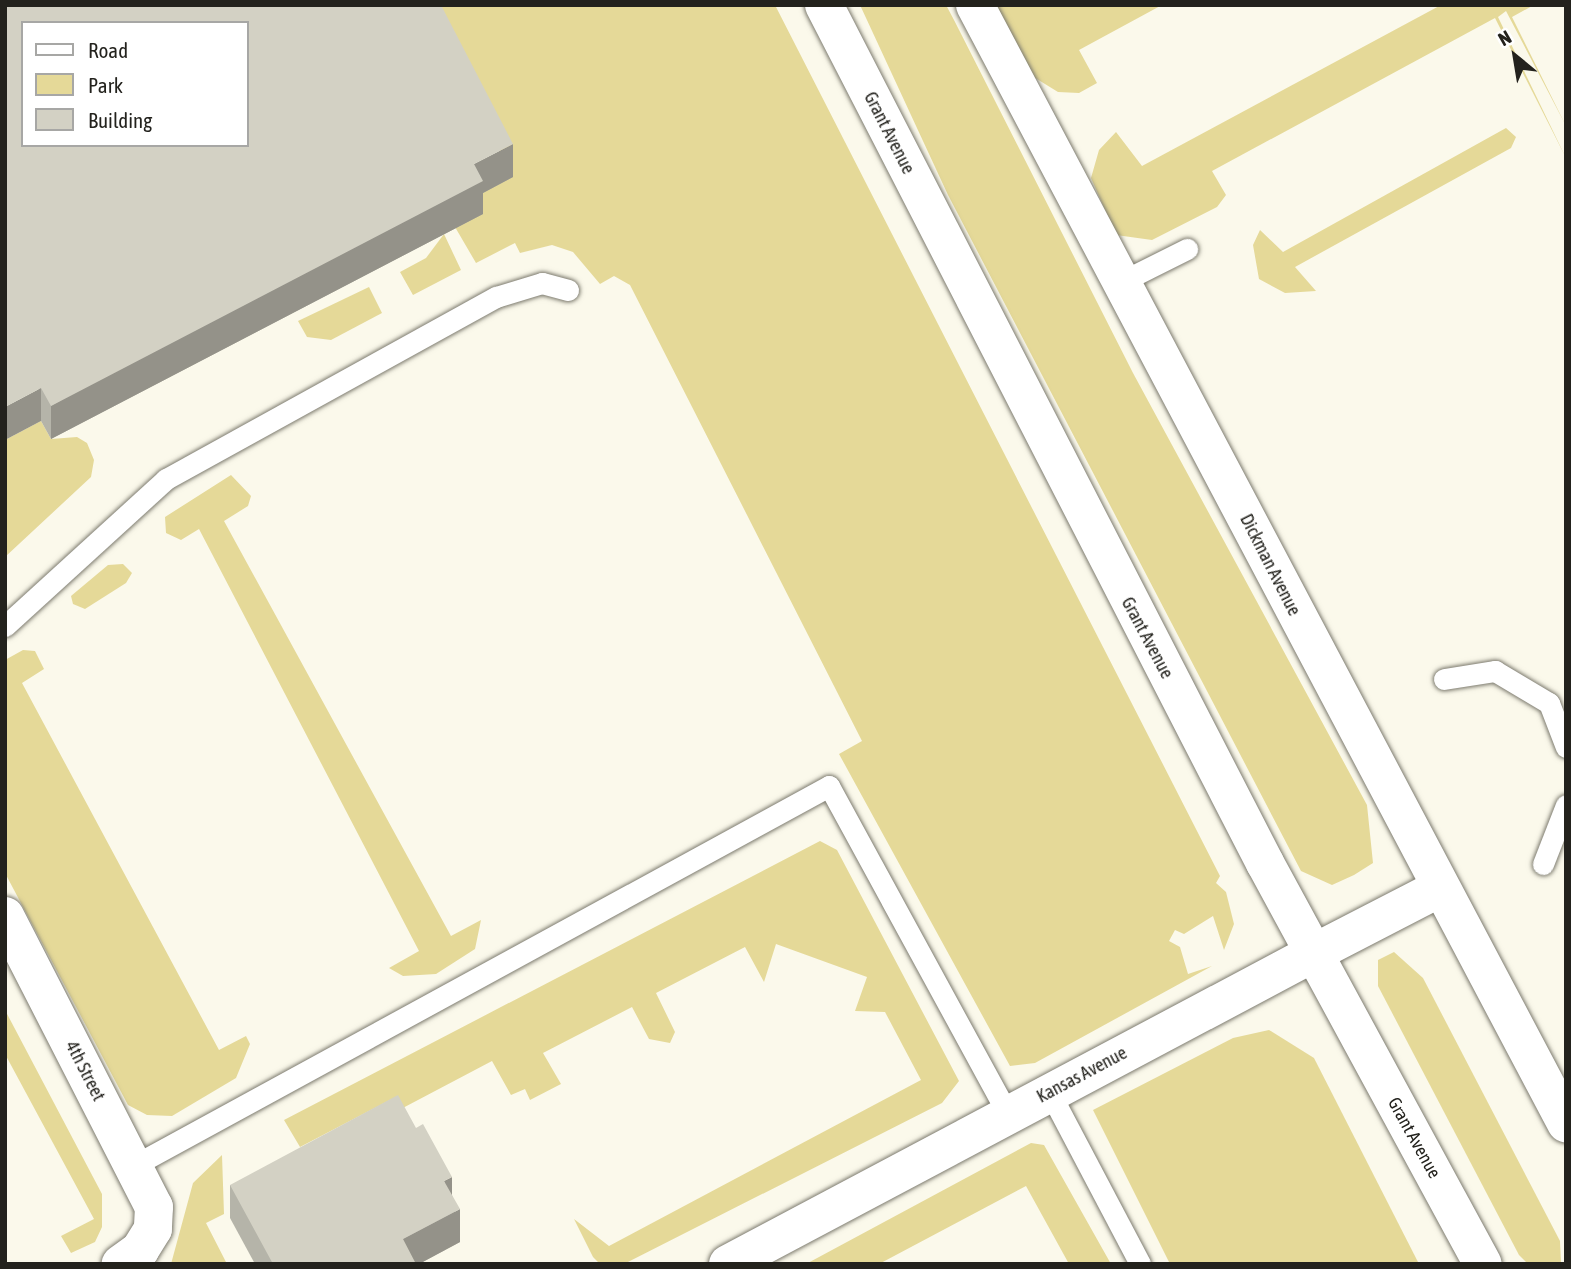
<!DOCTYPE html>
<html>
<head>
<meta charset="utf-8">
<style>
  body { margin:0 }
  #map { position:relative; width:1571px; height:1269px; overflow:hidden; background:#fbf9eb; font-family:"Asap Condensed",sans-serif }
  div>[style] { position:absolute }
  .green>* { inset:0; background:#e5d998 }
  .roads { filter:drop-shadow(0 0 2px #7d7b6f) drop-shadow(0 0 2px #7d7b6f) }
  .lane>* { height:21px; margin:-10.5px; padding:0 10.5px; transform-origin:10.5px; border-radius:10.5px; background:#fff }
  .street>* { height:38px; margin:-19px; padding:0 19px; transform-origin:19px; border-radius:19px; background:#fff }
  .secondary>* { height:38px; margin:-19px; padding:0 19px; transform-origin:19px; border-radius:19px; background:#fff }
  .wall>* { inset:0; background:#b5b4a9 }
  .shaded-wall>* { inset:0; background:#949289 }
  .building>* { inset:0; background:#d3d1c4 }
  span { translate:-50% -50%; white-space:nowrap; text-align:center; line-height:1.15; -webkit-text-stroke:5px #fff; paint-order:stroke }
  .street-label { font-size:18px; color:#23221d }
  .frame { position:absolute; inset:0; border:7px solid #23221d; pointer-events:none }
  .legend { position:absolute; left:21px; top:21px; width:228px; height:126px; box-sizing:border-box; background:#fff; border:2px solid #a7a7a5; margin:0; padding:9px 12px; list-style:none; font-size:21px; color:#23221d }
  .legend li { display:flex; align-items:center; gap:14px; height:35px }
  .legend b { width:35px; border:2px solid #a7a7a5 }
  .north { position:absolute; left:1480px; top:21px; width:70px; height:70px; -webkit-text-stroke:5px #fff; paint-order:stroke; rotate:330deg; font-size:19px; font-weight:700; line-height:28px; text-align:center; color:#23221d }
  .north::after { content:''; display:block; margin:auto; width:24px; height:32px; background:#23221d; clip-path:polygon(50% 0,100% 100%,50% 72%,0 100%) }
</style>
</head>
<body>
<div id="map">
  <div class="green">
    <i style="clip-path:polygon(423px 5px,775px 5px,1220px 876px,1216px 883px,1226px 892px,1234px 924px,1224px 950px,1213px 916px,1184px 934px,1175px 930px,1169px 941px,1180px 947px,1188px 974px,1212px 966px,1035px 1063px,1010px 1066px,839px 754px,862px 741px,630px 285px,614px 276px,600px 284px,573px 252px,552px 245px,520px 253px,515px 243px,476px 263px,455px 227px,474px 197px,513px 176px)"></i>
    <i style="clip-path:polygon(860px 5px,946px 5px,954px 20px,1133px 373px,1367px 805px,1373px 863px,1354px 875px,1332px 885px,1301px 871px,948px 195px)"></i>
    <i style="clip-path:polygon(995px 5px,1162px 5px,1079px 50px,1097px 83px,1079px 93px,1058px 92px,1032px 76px)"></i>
    <i style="clip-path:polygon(1441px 5px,1534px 5px,1512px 17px,1566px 126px,1506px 11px,1498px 17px,1566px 158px,1495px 18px,1212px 171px,1226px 195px,1217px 207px,1152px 240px,1116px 235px,1091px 178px,1099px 150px,1116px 132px,1142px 166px)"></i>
    <i style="clip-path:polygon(1506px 128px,1516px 137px,1511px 148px,1295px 267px,1316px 291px,1285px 293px,1259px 279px,1253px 245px,1260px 230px,1283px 252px)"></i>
    <i style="clip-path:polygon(444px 234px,461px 270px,413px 295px,400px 272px,426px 258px)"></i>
    <i style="clip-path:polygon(369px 287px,382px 313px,331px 340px,307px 337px,298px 321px)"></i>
    <i style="clip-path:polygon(41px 421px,51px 439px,77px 437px,87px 443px,94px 460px,91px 477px,5px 557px,5px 440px)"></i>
    <i style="clip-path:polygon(231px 475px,251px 496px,248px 506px,224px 521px,451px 936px,481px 920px,475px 949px,436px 974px,403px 976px,389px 968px,419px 951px,199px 529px,181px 540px,166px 533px,165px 517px)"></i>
    <i style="clip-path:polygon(123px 564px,132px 573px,126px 583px,85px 609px,73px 604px,71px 596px,108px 565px)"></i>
    <i style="clip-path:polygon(23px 650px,35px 651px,44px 669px,22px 683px,219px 1050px,246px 1036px,250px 1044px,236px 1078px,172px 1116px,147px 1115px,128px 1105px,5px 873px,5px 660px)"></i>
    <i style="clip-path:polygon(820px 841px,837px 850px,959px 1081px,942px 1103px,624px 1264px,600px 1264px,593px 1257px,574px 1219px,609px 1246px,921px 1080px,885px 1012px,855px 1011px,867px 977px,776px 944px,764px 982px,745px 947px,656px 993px,675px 1032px,670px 1043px,649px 1039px,632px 1007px,543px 1053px,561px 1084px,530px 1100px,525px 1089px,511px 1095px,492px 1061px,399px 1110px,392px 1099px,300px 1147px,284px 1120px)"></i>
    <i style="clip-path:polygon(1394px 952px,1423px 978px,1560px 1241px,1561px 1264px,1528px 1264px,1519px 1255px,1378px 986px,1378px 960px)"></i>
    <i style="clip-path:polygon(5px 1010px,102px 1194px,102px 1227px,95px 1242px,71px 1253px,61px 1236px,94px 1219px,5px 1054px)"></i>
    <i style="clip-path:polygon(1269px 1030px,1314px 1058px,1419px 1264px,1170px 1264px,1093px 1110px,1233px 1038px)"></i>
    <i style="clip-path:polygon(1031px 1143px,1044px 1145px,1111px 1264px,1069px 1264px,1026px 1186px,879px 1264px,806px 1264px)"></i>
    <i style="clip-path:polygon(222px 1155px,224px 1214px,206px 1223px,227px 1264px,171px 1264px,193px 1183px)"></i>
  </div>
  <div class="roads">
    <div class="lane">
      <i style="left:1121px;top:282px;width:74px;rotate:-26.6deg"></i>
      <i style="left:5px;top:626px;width:218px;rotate:-42.4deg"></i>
      <i style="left:166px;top:479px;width:377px;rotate:-28.9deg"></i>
      <i style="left:496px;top:297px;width:48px;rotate:-16.9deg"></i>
      <i style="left:542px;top:283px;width:27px;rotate:15deg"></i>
      <i style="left:1444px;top:679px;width:52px;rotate:-8.9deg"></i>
      <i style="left:1495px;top:671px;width:63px;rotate:30.7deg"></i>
      <i style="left:1549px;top:703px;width:47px;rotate:68.9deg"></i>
      <i style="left:1543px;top:864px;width:63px;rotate:-68.7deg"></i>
      <i style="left:1050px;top:1093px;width:193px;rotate:62.2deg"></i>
      <i style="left:133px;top:1166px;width:793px;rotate:-28.63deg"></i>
      <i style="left:829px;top:786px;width:374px;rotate:61.4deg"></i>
    </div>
    <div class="street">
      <i style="left:975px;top:5px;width:1265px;rotate:62.14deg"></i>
      <i style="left:5px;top:916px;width:327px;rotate:62.9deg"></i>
      <i style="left:154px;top:1207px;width:22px;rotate:93deg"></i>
      <i style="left:153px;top:1229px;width:25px;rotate:122deg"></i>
      <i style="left:140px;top:1250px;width:24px;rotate:144deg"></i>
      <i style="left:1312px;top:954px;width:142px;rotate:-27.3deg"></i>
    </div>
    <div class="secondary">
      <i style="left:824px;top:5px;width:965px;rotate:62.8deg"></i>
      <i style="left:1265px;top:863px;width:456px;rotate:61.5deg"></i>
      <i style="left:728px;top:1264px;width:661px;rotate:-27.96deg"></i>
    </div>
  </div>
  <div class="wall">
    <i style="clip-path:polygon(5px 5px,513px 177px,483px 193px,483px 214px,51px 439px,41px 421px)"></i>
    <i style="clip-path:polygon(230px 1185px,452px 1195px,460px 1242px,419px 1264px,255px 1264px,230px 1218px)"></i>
  </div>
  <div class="shaded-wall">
    <i style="clip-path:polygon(513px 144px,513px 177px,483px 193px,483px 214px,51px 439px,51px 406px,474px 164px)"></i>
    <i style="clip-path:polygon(41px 388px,41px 421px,5px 440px,5px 407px)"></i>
    <i style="clip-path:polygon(452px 1177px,452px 1210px,444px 1181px)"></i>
    <i style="clip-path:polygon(460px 1209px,460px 1242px,419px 1264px,403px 1264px,403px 1239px)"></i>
  </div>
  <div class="building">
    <i style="clip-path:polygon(evenodd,5px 5px,441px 5px,513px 144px,474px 164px,483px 181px,51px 406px,41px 388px,5px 407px,5px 5px,23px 23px,247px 23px,247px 145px,23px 145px,23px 23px)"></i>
    <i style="clip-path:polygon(398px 1095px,416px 1128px,423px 1124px,452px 1177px,444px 1181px,460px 1209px,403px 1239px,416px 1264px,273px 1264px,230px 1185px)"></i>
  </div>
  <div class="street-label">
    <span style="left:889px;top:133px;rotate:63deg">Grant Avenue</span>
    <span style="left:1270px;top:565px;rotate:63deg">Dickman Avenue</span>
    <span style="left:1147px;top:638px;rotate:62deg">Grant Avenue</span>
    <span style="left:85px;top:1071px;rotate:63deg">4th Street</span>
    <span style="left:1082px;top:1075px;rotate:-28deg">Kansas Avenue</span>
    <span style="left:1414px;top:1138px;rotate:61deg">Grant Avenue</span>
  </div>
  <div class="frame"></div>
  <ul class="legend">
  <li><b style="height:9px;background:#fff"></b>Road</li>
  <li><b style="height:19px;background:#e5d998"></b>Park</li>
  <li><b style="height:19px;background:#d3d1c4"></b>Building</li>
  </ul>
  <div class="north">N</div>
</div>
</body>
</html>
